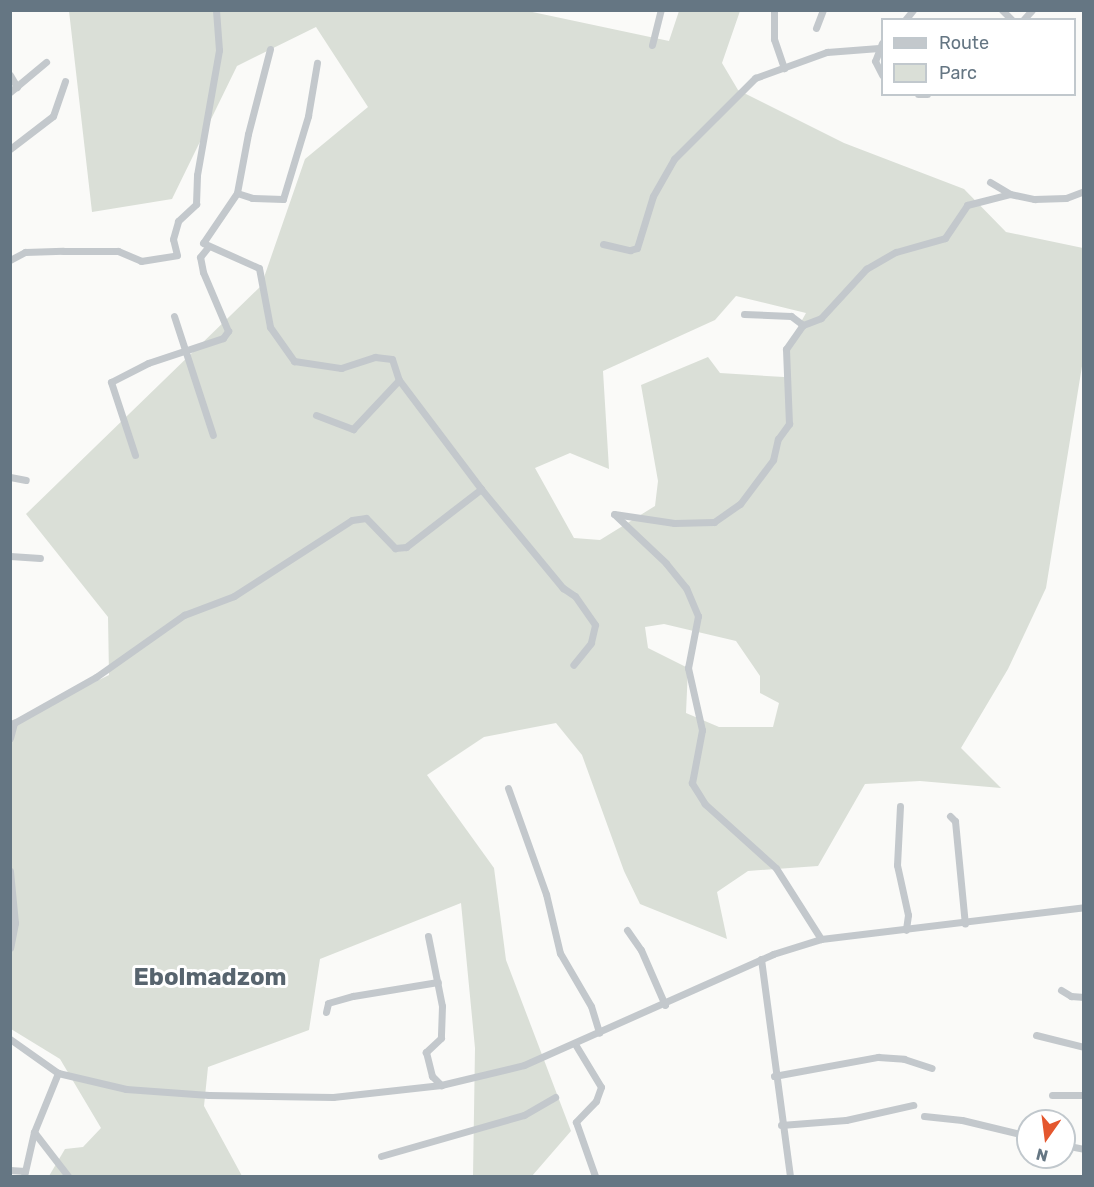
<!DOCTYPE html>
<html>
<head>
<meta charset="utf-8">
<style>
  body { margin:0 }
  #map { position:relative; width:1094px; height:1187px; overflow:hidden; background:#fafaf8; font-family:Rubik,sans-serif }
  div>[style] { position:absolute }
  [style*='--x'] { left:calc(var(--x)*1px); top:calc(var(--y)*1px); width:calc(var(--w)*1px); rotate:calc(var(--a)*1deg) }
  .green>* { inset:0; background:#dadfd7 }
  .minor>* { height:7px; margin:-3.5px; padding:0 3.5px; transform-origin:3.5px; border-radius:3.5px; background:#c3c8cc }
  span { translate:-50% -50%; white-space:nowrap; text-align:center; line-height:1.15; -webkit-text-stroke:6px #fff; paint-order:stroke }
  .quarter-label { font-size:24px; color:#57646e; font-weight:700 }
  .frame { position:absolute; inset:0; border:12px solid #657683; pointer-events:none }
  .legend { position:absolute; left:881px; top:18px; width:195px; height:78px; box-sizing:border-box; background:#fff; border:2px solid #c1c8cd; margin:0; padding:8px 10px; list-style:none; font-size:18px; color:#657683 }
  .legend li { display:flex; align-items:center; gap:12px; height:30px }
  .legend b { width:30px; border:2px solid #c1c8cd }
  .north { position:absolute; left:1016px; top:1109px; width:60px; height:60px; box-sizing:border-box; background:#fff; border:2px solid #c1c8cd; border-radius:50%; rotate:194deg; font-size:16px; font-weight:700; line-height:24px; text-align:center; color:#657683 }
  .north::after { content:''; display:block; margin:auto; width:21px; height:27px; background:#e4572e; clip-path:polygon(50% 0,100% 100%,50% 72%,0 100%) }
</style>
</head>
<body>
<div id="map">
  <div class="green">
    <i style="clip-path:polygon(evenodd,523px 10px,669px 41px,679px 11px,740px 11px,722px 63px,738px 90px,844px 143px,964px 189px,1006px 232px,1083px 248px,1083px 360px,1046px 588px,1008px 669px,961px 748px,1001px 788px,920px 781px,865px 784px,818px 866px,748px 871px,717px 892px,727px 939px,640px 904px,624px 871px,582px 755px,556px 723px,484px 737px,427px 775px,494px 868px,506px 960px,571px 1131px,532px 1176px,473px 1176px,475px 1048px,461px 903px,320px 959px,309px 1030px,208px 1067px,204px 1106px,242px 1176px,49px 1176px,65px 1149px,83px 1147px,101px 1128px,60px 1059px,11px 1029px,11px 723px,109px 675px,108px 617px,26px 514px,261px 286px,305px 159px,368px 107px,316px 27px,237px 66px,172px 199px,92px 212px,69px 11px,523px 10px,736px 296px,806px 313px,786px 349px,784px 377px,720px 373px,708px 357px,641px 385px,658px 481px,655px 506px,600px 540px,574px 538px,535px 468px,570px 453px,609px 469px,603px 371px,715px 320px,736px 296px,523px 10px,664px 624px,736px 641px,760px 676px,760px 693px,779px 703px,773px 727px,719px 727px,686px 713px,688px 668px,648px 648px,645px 627px,664px 624px)"></i>
  </div>
  <div class="minor">
    <i style="--x:774;--y:10;--w:29;--a:90"></i>
    <i style="--x:774;--y:39;--w:31;--a:71"></i>
    <i style="--x:1002;--y:10;--w:14;--a:45"></i>
    <i style="--x:905;--y:20;--w:13;--a:-51"></i>
    <i style="--x:1023;--y:20;--w:13;--a:-48"></i>
    <i style="--x:816;--y:28;--w:19;--a:-69"></i>
    <i style="--x:882;--y:43;--w:19;--a:111"></i>
    <i style="--x:875;--y:61;--w:16;--a:63"></i>
    <i style="--x:652;--y:45;--w:36;--a:-76"></i>
    <i style="--x:270;--y:49;--w:88;--a:104.5"></i>
    <i style="--x:248;--y:134;--w:60;--a:100.6"></i>
    <i style="--x:237;--y:193;--w:60;--a:124.2"></i>
    <i style="--x:203;--y:243;--w:61;--a:24.1"></i>
    <i style="--x:259;--y:268;--w:60;--a:79.4"></i>
    <i style="--x:270;--y:327;--w:42;--a:54.8"></i>
    <i style="--x:294;--y:361;--w:48;--a:8.5"></i>
    <i style="--x:341;--y:368;--w:36;--a:-18"></i>
    <i style="--x:375;--y:357;--w:17;--a:7"></i>
    <i style="--x:392;--y:359;--w:22;--a:72"></i>
    <i style="--x:399;--y:380;--w:136;--a:53"></i>
    <i style="--x:481;--y:489;--w:129;--a:50.4"></i>
    <i style="--x:563;--y:588;--w:14;--a:34"></i>
    <i style="--x:575;--y:596;--w:35;--a:55"></i>
    <i style="--x:595;--y:625;--w:18;--a:103"></i>
    <i style="--x:591;--y:643;--w:28;--a:129"></i>
    <i style="--x:10;--y:75;--w:14;--a:60"></i>
    <i style="--x:10;--y:92;--w:47;--a:-39.8"></i>
    <i style="--x:918;--y:94;--w:9;--a:0"></i>
    <i style="--x:10;--y:149;--w:54;--a:-37.5"></i>
    <i style="--x:53;--y:116;--w:37;--a:-71"></i>
    <i style="--x:990;--y:182;--w:23;--a:31"></i>
    <i style="--x:1010;--y:194;--w:25;--a:12"></i>
    <i style="--x:1034;--y:199;--w:32;--a:-2"></i>
    <i style="--x:1066;--y:198;--w:19;--a:-21"></i>
    <i style="--x:237;--y:193;--w:16;--a:18"></i>
    <i style="--x:252;--y:198;--w:31;--a:2"></i>
    <i style="--x:283;--y:199;--w:87;--a:-73.2"></i>
    <i style="--x:308;--y:116;--w:54;--a:-80.4"></i>
    <i style="--x:603;--y:244;--w:28;--a:13"></i>
    <i style="--x:630;--y:250;--w:7;--a:-16"></i>
    <i style="--x:637;--y:248;--w:54;--a:-72.9"></i>
    <i style="--x:653;--y:196;--w:43;--a:-60.4"></i>
    <i style="--x:674;--y:159;--w:115;--a:-45"></i>
    <i style="--x:755;--y:78;--w:77;--a:-19.9"></i>
    <i style="--x:827;--y:52;--w:52;--a:-4.4"></i>
    <i style="--x:10;--y:260;--w:17;--a:-28"></i>
    <i style="--x:25;--y:252;--w:38;--a:-2"></i>
    <i style="--x:63;--y:251;--w:55;--a:0"></i>
    <i style="--x:118;--y:251;--w:25;--a:23"></i>
    <i style="--x:141;--y:261;--w:36;--a:-9"></i>
    <i style="--x:177;--y:255;--w:16;--a:-104"></i>
    <i style="--x:173;--y:239;--w:19;--a:-74"></i>
    <i style="--x:178;--y:221;--w:25;--a:-43"></i>
    <i style="--x:196;--y:204;--w:29;--a:-88"></i>
    <i style="--x:197;--y:175;--w:127;--a:-80"></i>
    <i style="--x:219;--y:50;--w:40;--a:-94.3"></i>
    <i style="--x:744;--y:314;--w:47;--a:2.4"></i>
    <i style="--x:791;--y:316;--w:15;--a:37"></i>
    <i style="--x:174;--y:316;--w:125;--a:71.9"></i>
    <i style="--x:316;--y:415;--w:40;--a:21"></i>
    <i style="--x:353;--y:429;--w:67;--a:-46.8"></i>
    <i style="--x:135;--y:455;--w:77;--a:-108.2"></i>
    <i style="--x:111;--y:382;--w:42;--a:-27.2"></i>
    <i style="--x:148;--y:363;--w:79;--a:-18.4"></i>
    <i style="--x:223;--y:338;--w:9;--a:-54"></i>
    <i style="--x:228;--y:331;--w:64;--a:-113"></i>
    <i style="--x:203;--y:272;--w:15;--a:-101"></i>
    <i style="--x:200;--y:257;--w:13;--a:-51"></i>
    <i style="--x:10;--y:477;--w:16;--a:11"></i>
    <i style="--x:10;--y:556;--w:30;--a:4"></i>
    <i style="--x:10;--y:738;--w:16;--a:-75"></i>
    <i style="--x:14;--y:723;--w:94;--a:-29.3"></i>
    <i style="--x:96;--y:677;--w:108;--a:-35.2"></i>
    <i style="--x:184;--y:615;--w:53;--a:-20.8"></i>
    <i style="--x:234;--y:596;--w:140;--a:-32.8"></i>
    <i style="--x:352;--y:520;--w:14;--a:-8"></i>
    <i style="--x:366;--y:518;--w:42;--a:46"></i>
    <i style="--x:395;--y:548;--w:11;--a:-5"></i>
    <i style="--x:406;--y:547;--w:95;--a:-37.7"></i>
    <i style="--x:508;--y:788;--w:113;--a:70.3"></i>
    <i style="--x:546;--y:894;--w:61;--a:76.7"></i>
    <i style="--x:560;--y:953;--w:61;--a:59.7"></i>
    <i style="--x:591;--y:1006;--w:28;--a:73"></i>
    <i style="--x:900;--y:806;--w:59;--a:92.9"></i>
    <i style="--x:897;--y:865;--w:51;--a:77.6"></i>
    <i style="--x:908;--y:915;--w:15;--a:98"></i>
    <i style="--x:950;--y:816;--w:7;--a:45"></i>
    <i style="--x:955;--y:821;--w:103;--a:84.5"></i>
    <i style="--x:10;--y:871;--w:52;--a:84.5"></i>
    <i style="--x:15;--y:923;--w:25;--a:101"></i>
    <i style="--x:627;--y:930;--w:24;--a:55"></i>
    <i style="--x:641;--y:950;--w:60;--a:66.4"></i>
    <i style="--x:428;--y:936;--w:71;--a:78.7"></i>
    <i style="--x:442;--y:1006;--w:32;--a:92"></i>
    <i style="--x:441;--y:1038;--w:21;--a:137"></i>
    <i style="--x:426;--y:1052;--w:25;--a:76"></i>
    <i style="--x:432;--y:1076;--w:13;--a:45"></i>
    <i style="--x:821;--y:939;--w:84;--a:-122.4"></i>
    <i style="--x:776;--y:868;--w:96;--a:-138"></i>
    <i style="--x:705;--y:804;--w:25;--a:-122"></i>
    <i style="--x:692;--y:783;--w:54;--a:-79.3"></i>
    <i style="--x:702;--y:730;--w:64;--a:-102.7"></i>
    <i style="--x:688;--y:668;--w:53;--a:-79.1"></i>
    <i style="--x:698;--y:616;--w:30;--a:-113"></i>
    <i style="--x:686;--y:588;--w:32;--a:-129"></i>
    <i style="--x:666;--y:563;--w:71;--a:-136.7"></i>
    <i style="--x:614;--y:514;--w:61;--a:8.5"></i>
    <i style="--x:674;--y:523;--w:40;--a:-1.4"></i>
    <i style="--x:714;--y:522;--w:32;--a:-35"></i>
    <i style="--x:740;--y:504;--w:55;--a:-53.1"></i>
    <i style="--x:773;--y:460;--w:22;--a:-77"></i>
    <i style="--x:778;--y:439;--w:19;--a:-54"></i>
    <i style="--x:789;--y:424;--w:75;--a:-92.3"></i>
    <i style="--x:786;--y:349;--w:29;--a:-55"></i>
    <i style="--x:803;--y:325;--w:19;--a:-21"></i>
    <i style="--x:821;--y:318;--w:67;--a:-47.4"></i>
    <i style="--x:866;--y:269;--w:34;--a:-30"></i>
    <i style="--x:896;--y:252;--w:51;--a:-15.9"></i>
    <i style="--x:945;--y:238;--w:40;--a:-56"></i>
    <i style="--x:967;--y:205;--w:44;--a:-14.3"></i>
    <i style="--x:761;--y:959;--w:219;--a:82.4"></i>
    <i style="--x:1061;--y:990;--w:12;--a:31"></i>
    <i style="--x:1071;--y:996;--w:13;--a:4"></i>
    <i style="--x:326;--y:1012;--w:9;--a:-77"></i>
    <i style="--x:328;--y:1003;--w:26;--a:-16"></i>
    <i style="--x:353;--y:996;--w:86;--a:-9.4"></i>
    <i style="--x:1036;--y:1035;--w:49;--a:14"></i>
    <i style="--x:10;--y:1039;--w:59;--a:35.3"></i>
    <i style="--x:575;--y:1044;--w:50;--a:58.8"></i>
    <i style="--x:601;--y:1087;--w:15;--a:110"></i>
    <i style="--x:596;--y:1101;--w:29;--a:134"></i>
    <i style="--x:576;--y:1122;--w:57;--a:70.6"></i>
    <i style="--x:774;--y:1076;--w:106;--a:-10.4"></i>
    <i style="--x:878;--y:1057;--w:26;--a:4"></i>
    <i style="--x:904;--y:1059;--w:29;--a:18"></i>
    <i style="--x:1052;--y:1095;--w:32;--a:0"></i>
    <i style="--x:924;--y:1116;--w:38;--a:6"></i>
    <i style="--x:962;--y:1120;--w:68;--a:13.6"></i>
    <i style="--x:781;--y:1125;--w:65;--a:-4.4"></i>
    <i style="--x:846;--y:1120;--w:69;--a:-12.6"></i>
    <i style="--x:34;--y:1132;--w:56;--a:52.3"></i>
    <i style="--x:1064;--y:1145;--w:20;--a:11"></i>
    <i style="--x:381;--y:1156;--w:149;--a:-16"></i>
    <i style="--x:524;--y:1115;--w:36;--a:-30"></i>
    <i style="--x:10;--y:1170;--w:15;--a:4"></i>
    <i style="--x:24;--y:1176;--w:45;--a:-77.2"></i>
    <i style="--x:34;--y:1132;--w:64;--a:-67.9"></i>
    <i style="--x:58;--y:1073;--w:70;--a:13.2"></i>
    <i style="--x:126;--y:1089;--w:83;--a:4.1"></i>
    <i style="--x:209;--y:1095;--w:124;--a:0.9"></i>
    <i style="--x:333;--y:1097;--w:109;--a:-6.3"></i>
    <i style="--x:441;--y:1085;--w:85;--a:-13.5"></i>
    <i style="--x:524;--y:1065;--w:273;--a:-24"></i>
    <i style="--x:773;--y:954;--w:50;--a:-17.4"></i>
    <i style="--x:821;--y:939;--w:265;--a:-6.9"></i>
  </div>
  <div class="quarter-label">
    <span style="left:210px;top:978px">Ebolmadzom</span>
  </div>
  <div class="frame"></div>
  <ul class="legend">
  <li><b style="height:8px;background:#c3c8cc"></b>Route</li>
  <li><b style="height:16px;background:#dadfd7"></b>Parc</li>
  </ul>
  <div class="north">N</div>
</div>
</body>
</html>
